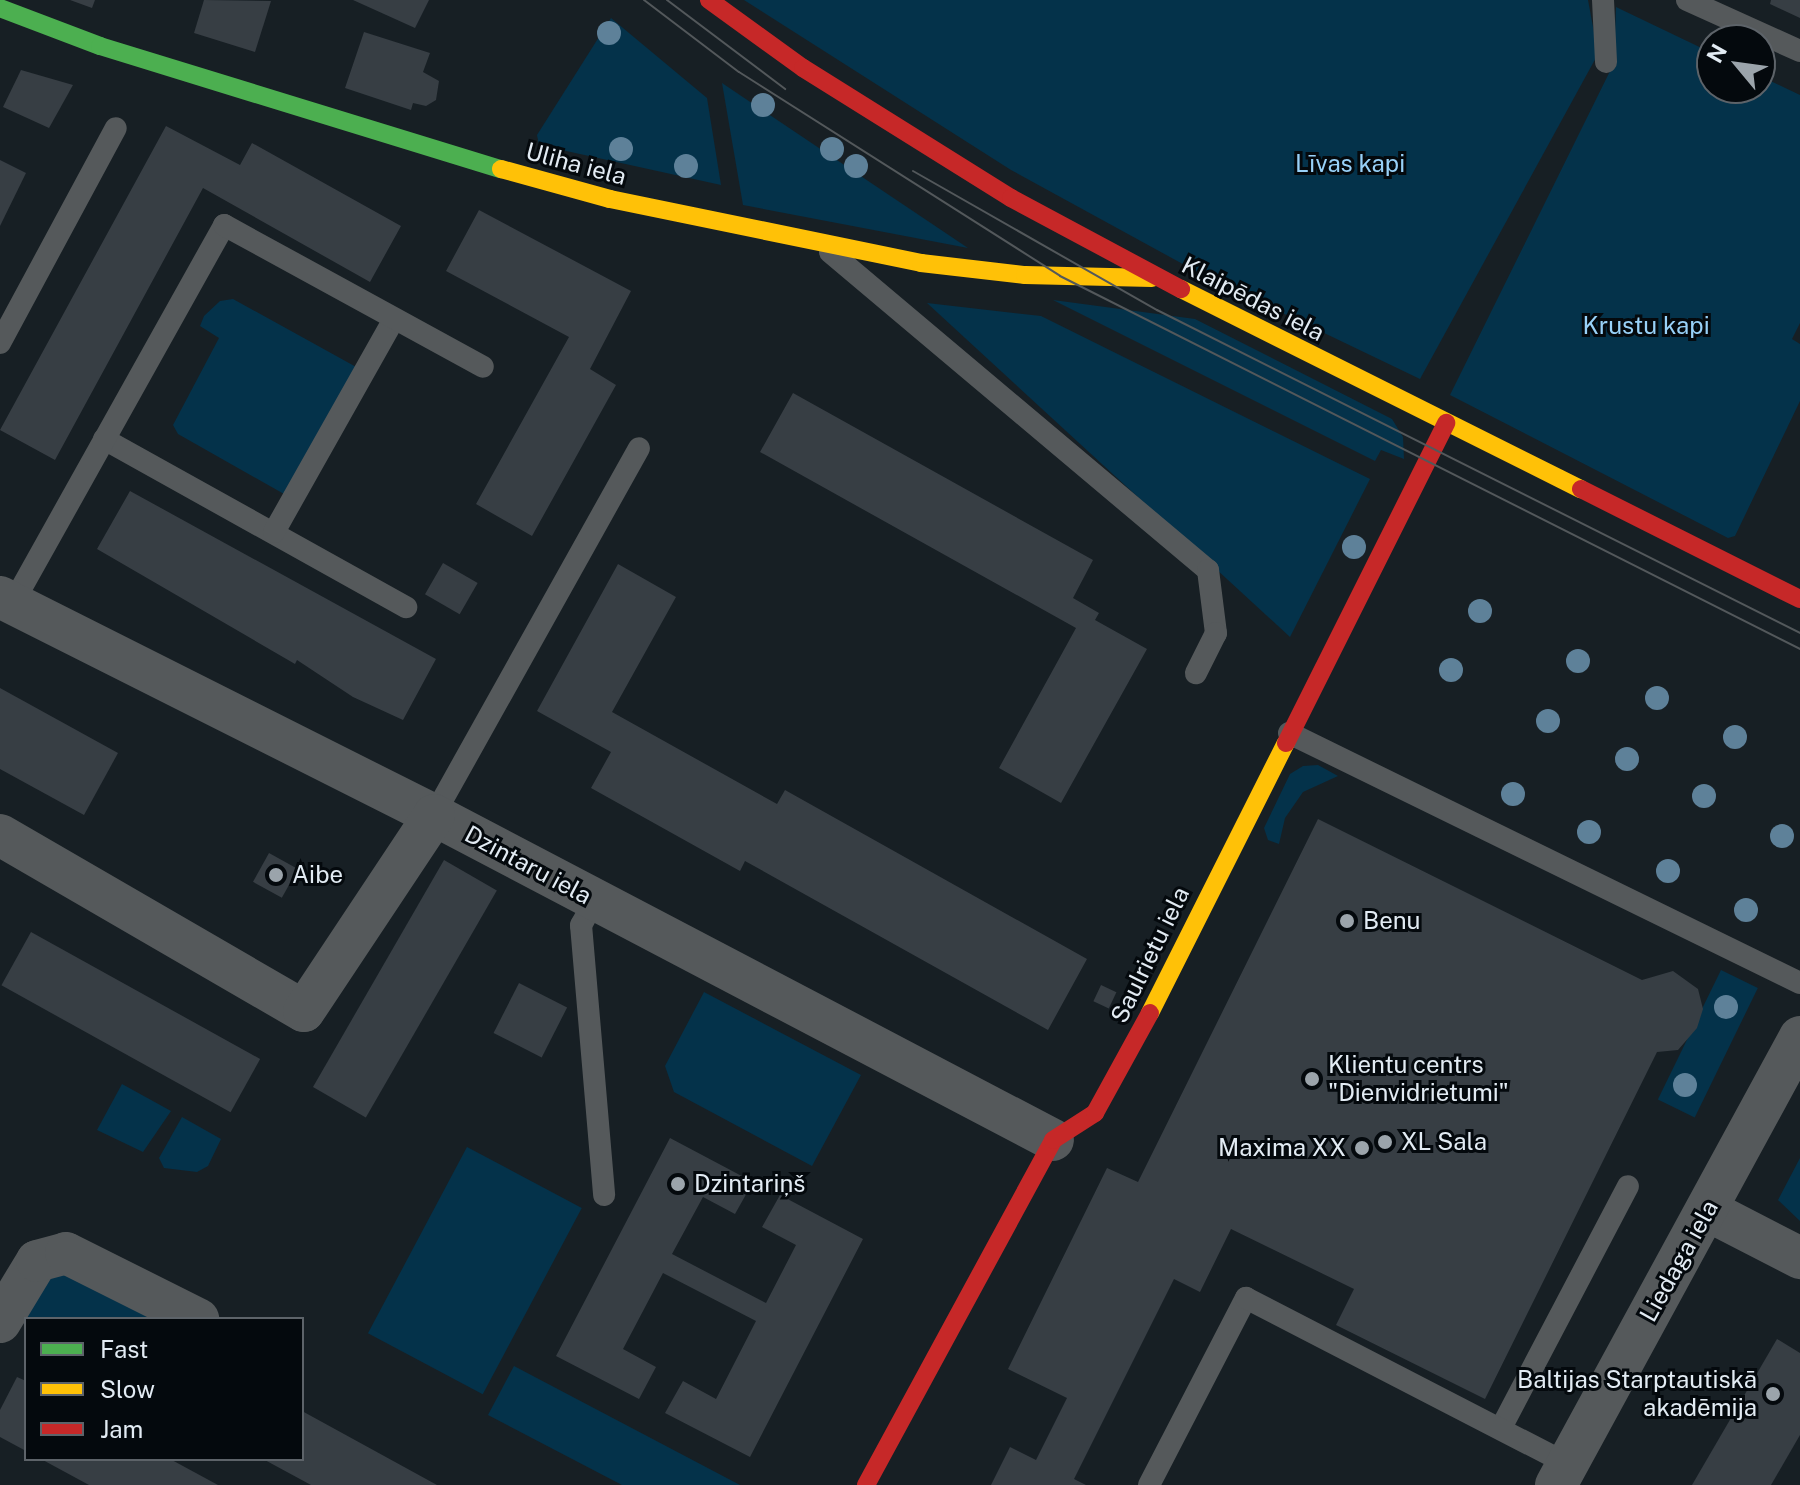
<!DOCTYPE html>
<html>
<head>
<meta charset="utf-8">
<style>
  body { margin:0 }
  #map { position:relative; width:1800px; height:1485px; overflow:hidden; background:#171f24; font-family:"Public Sans",sans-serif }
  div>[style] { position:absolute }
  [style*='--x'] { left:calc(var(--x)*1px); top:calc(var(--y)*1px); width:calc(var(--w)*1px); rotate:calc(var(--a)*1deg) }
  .green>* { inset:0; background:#04324a; transform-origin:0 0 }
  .building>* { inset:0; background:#373e44; transform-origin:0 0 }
  .lane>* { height:22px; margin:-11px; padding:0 11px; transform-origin:11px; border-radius:11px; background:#55595b }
  .street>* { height:42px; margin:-21px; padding:0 21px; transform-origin:21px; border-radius:21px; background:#55595b }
  .fast>* { height:18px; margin:-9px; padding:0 9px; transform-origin:9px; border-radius:9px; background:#4caf50 }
  .slow>* { height:18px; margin:-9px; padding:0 9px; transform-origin:9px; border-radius:9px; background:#ffc107 }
  .jam>* { height:18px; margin:-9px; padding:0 9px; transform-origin:9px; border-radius:9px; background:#c62828 }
  .tram>* { height:2px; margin:-1px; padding:0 1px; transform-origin:1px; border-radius:1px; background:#53585b }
  .trees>* { width:24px; height:24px; margin:-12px; border-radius:50%; background:#5e8199 }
  .dots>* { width:22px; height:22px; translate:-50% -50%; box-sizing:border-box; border:4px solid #04090d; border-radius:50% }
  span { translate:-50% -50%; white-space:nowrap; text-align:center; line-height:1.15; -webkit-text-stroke:6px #04090d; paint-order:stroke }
  .street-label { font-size:24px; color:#e2ebf3 }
  .park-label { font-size:24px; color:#98d1f8 }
  .poi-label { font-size:24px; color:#e2ebf3 }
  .left { translate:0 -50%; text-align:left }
  .right { translate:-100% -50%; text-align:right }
  .legend { position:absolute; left:24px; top:1317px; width:280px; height:144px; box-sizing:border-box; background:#04090d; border:2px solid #5d6369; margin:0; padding:10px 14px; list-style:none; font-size:24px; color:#e2ebf3 }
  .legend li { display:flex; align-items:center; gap:16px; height:40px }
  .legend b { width:40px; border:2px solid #5d6369 }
  .north { position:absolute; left:1696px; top:24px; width:80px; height:80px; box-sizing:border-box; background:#04090d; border:2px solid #5d6369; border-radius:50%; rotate:299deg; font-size:22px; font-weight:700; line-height:32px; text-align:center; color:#e2ebf3 }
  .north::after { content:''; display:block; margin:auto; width:28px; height:36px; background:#9ba4ab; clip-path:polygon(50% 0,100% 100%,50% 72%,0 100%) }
</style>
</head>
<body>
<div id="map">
  <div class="green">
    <i style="clip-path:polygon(744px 0,1588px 0,1598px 54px,1420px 379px,1201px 274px,1011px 170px)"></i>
    <i style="clip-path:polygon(1616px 7px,1712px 53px,1712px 88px,1760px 88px,1760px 76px,1800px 95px,1800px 323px,1792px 339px,1800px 344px,1800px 401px,1735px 536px,1728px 538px,1450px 395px,1614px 63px)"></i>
    <i style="clip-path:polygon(611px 18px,707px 98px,721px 185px,539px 145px,537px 135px)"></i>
    <i style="clip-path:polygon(722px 83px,968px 248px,743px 205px)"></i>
    <i style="clip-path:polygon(233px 299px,358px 368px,284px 494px,178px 434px,173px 425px,219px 338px,200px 326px,204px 316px,220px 301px)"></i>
    <i style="clip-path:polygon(1053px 300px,1195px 319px,1392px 419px,1403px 437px,1404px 459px,1381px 450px,1375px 461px)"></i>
    <i style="clip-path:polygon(927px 303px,1041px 316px,1370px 479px,1290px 637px)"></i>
    <i style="clip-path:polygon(1318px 765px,1338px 776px,1303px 792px,1285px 818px,1279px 844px,1268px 840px,1264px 828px,1290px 774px,1303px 766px)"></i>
    <i style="left:1721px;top:970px;width:41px;height:144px;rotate:26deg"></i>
    <i style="clip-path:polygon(704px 992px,861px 1075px,812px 1166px,674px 1092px,665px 1066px)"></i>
    <i style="clip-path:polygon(122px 1084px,171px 1111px,143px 1152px,97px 1130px)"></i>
    <i style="clip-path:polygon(182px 1117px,221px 1139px,208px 1166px,197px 1172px,164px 1168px,159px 1158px)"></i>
    <i style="left:467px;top:1147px;width:130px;height:211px;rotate:28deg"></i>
    <i style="clip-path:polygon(1800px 1158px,1800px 1221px,1778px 1200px)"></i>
    <i style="clip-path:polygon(70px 1266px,168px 1319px,26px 1321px,15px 1315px,33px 1278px)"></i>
    <i style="clip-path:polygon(514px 1366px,740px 1485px,622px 1485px,488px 1415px)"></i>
  </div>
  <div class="building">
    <i style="clip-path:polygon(70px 0,95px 0,92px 8px)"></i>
    <i style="clip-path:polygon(204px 0,271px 1px,255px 52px,194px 33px)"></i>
    <i style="clip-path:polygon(353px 0,429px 0,415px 28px)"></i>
    <i style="clip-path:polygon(1771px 0,1800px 0,1800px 18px,1770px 4px)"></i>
    <i style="clip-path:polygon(364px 32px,430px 53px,423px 72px,439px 81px,436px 100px,426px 106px,413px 103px,411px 110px,345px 88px)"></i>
    <i style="clip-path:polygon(21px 70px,73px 85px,49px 128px,3px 107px)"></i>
    <i style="clip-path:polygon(166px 126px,240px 165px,252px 143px,401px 226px,370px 282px,203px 188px,55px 460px,0 430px)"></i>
    <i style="clip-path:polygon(0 160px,26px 173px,0 226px)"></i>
    <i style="clip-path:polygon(479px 210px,631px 291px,590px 369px,616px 385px,532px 536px,476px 504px,569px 337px,446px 271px)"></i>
    <i style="clip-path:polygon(793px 393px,1093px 560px,1073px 598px,1099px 613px,1095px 620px,1147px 649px,1061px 803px,999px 768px,1076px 628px,760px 452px)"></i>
    <i style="clip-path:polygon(130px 491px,436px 659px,403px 720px,353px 697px,297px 660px,295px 664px,97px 549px)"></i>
    <i style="left:443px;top:563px;width:40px;height:36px;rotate:30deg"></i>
    <i style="clip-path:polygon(618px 564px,676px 597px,612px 712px,777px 804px,785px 790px,1087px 959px,1048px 1030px,745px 861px,740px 871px,591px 788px,611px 752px,537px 711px)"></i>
    <i style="clip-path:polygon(0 688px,118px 753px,84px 815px,0 769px)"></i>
    <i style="clip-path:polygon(1318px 819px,1642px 980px,1673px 971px,1698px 989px,1703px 1009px,1697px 1028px,1678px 1050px,1657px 1052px,1485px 1399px,1336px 1325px,1354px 1289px,1231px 1229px,1200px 1292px,1174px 1279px,1074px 1479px,1086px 1485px,991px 1485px,1010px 1447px,1036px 1460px,1067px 1398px,1008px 1369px,1107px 1168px,1138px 1182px)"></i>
    <i style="left:269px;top:853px;width:33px;height:33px;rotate:29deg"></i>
    <i style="left:444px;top:860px;width:61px;height:262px;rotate:30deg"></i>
    <i style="left:31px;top:932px;width:262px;height:61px;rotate:29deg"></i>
    <i style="left:519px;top:983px;width:54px;height:56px;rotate:27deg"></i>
    <i style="left:1101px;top:985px;width:17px;height:18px;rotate:25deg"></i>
    <i style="clip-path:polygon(670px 1138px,753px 1182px,735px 1214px,703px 1197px,672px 1254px,766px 1303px,796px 1245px,762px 1227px,780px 1195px,863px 1239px,750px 1457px,665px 1413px,683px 1381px,716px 1399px,756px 1321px,663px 1273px,623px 1349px,656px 1367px,639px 1399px,556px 1356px)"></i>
    <i style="clip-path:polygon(1777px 1339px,1800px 1353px,1800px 1435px,1771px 1485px,1692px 1485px)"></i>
    <i style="clip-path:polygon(17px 1377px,26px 1381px,26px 1451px,0 1437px,0 1410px)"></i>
    <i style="clip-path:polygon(302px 1411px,437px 1485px,311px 1485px,263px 1459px,302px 1459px)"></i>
    <i style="clip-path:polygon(41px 1459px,170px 1459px,218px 1485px,89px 1485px)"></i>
  </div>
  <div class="lane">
    <i style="--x:1603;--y:0;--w:62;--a:87.2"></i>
    <i style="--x:1687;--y:0;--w:124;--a:24.3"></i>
    <i style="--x:830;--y:252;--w:494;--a:40.1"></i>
    <i style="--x:1208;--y:570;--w:64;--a:82.8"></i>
    <i style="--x:1216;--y:633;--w:45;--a:116.6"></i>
    <i style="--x:0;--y:343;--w:244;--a:-61.7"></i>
    <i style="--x:104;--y:439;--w:346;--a:29.1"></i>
    <i style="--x:274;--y:532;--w:244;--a:-60.6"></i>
    <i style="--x:13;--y:603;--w:433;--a:-60.8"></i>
    <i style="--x:224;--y:225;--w:295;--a:28.7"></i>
    <i style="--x:1289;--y:733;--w:569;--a:26.07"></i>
    <i style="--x:434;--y:815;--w:420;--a:-60.8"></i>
    <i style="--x:595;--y:900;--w:29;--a:119"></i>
    <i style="--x:581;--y:925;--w:271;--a:85.1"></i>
    <i style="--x:1501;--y:1428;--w:273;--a:-62.3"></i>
    <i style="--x:1149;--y:1485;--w:211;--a:-62.6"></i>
    <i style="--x:1246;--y:1298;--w:361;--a:27.3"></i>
  </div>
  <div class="street">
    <i style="--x:0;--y:597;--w:486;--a:26.7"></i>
    <i style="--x:434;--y:815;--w:699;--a:27.7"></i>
    <i style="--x:0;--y:835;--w:351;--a:30.1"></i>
    <i style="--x:304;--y:1011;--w:235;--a:-56.4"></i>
    <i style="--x:1707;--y:1210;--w:105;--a:27.3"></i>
    <i style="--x:0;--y:1322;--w:71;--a:-58.8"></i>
    <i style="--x:37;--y:1261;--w:30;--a:-15"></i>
    <i style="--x:66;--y:1253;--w:148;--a:26.6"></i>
    <i style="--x:1556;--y:1485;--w:510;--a:-61.43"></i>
  </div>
  <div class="fast">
    <i style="--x:0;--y:8;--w:107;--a:20.8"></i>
    <i style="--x:100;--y:46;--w:419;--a:17.1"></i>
  </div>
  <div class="slow">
    <i style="--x:501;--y:169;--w:113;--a:15.4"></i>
    <i style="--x:610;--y:199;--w:318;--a:11.6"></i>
    <i style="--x:921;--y:263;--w:105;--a:6.6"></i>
    <i style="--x:1025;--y:275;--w:127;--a:1.4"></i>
    <i style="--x:1181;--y:289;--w:447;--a:26.6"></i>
    <i style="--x:1150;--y:1013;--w:302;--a:-63.3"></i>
  </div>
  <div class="jam">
    <i style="--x:709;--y:0;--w:116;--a:35.9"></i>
    <i style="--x:803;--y:68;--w:245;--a:32"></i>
    <i style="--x:1011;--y:198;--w:193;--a:28.2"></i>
    <i style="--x:1581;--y:489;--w:245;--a:26.7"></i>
    <i style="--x:1286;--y:743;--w:358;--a:-63.4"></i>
    <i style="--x:866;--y:1485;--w:392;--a:-61.5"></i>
    <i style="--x:1053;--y:1140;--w:50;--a:-32.7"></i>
    <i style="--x:1095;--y:1113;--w:114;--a:-61.2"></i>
  </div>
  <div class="tram">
    <i style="--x:644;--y:0;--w:119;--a:37.2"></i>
    <i style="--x:739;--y:72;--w:380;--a:32.4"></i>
    <i style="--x:1060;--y:276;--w:829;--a:26.75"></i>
    <i style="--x:667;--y:0;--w:148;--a:37"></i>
    <i style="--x:913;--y:171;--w:281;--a:29.7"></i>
    <i style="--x:1157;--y:310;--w:720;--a:26.67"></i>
  </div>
  <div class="trees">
    <i style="left:609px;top:33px"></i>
    <i style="left:763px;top:105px"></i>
    <i style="left:621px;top:149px"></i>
    <i style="left:832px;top:149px"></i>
    <i style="left:686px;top:166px"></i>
    <i style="left:856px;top:166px"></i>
    <i style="left:1354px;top:547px"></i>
    <i style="left:1480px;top:611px"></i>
    <i style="left:1578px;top:661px"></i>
    <i style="left:1451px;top:670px"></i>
    <i style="left:1657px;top:698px"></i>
    <i style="left:1548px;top:721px"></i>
    <i style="left:1735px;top:737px"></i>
    <i style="left:1627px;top:759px"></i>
    <i style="left:1513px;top:794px"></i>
    <i style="left:1704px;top:796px"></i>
    <i style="left:1589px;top:832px"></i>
    <i style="left:1782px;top:836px"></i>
    <i style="left:1668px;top:871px"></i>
    <i style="left:1746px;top:910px"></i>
    <i style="left:1726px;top:1007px"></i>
    <i style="left:1685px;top:1085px"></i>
  </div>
  <div class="dots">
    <i style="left:276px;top:875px;background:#9ba4ab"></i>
    <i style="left:1347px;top:921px;background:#9ba4ab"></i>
    <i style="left:1312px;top:1079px;background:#9ba4ab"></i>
    <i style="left:1385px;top:1142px;background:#9ba4ab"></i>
    <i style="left:1362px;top:1148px;background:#9ba4ab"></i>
    <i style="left:678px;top:1184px;background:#9ba4ab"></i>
    <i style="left:1773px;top:1394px;background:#9ba4ab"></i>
  </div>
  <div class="street-label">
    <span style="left:576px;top:164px;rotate:15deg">Uliha iela</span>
    <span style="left:1253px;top:299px;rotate:27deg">Klaipēdas iela</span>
    <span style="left:528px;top:865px;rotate:28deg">Dzintaru iela</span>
    <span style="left:1150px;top:955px;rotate:-64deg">Saulrietu iela</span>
    <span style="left:1679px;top:1261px;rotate:-61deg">Liedaga iela</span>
  </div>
  <div class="park-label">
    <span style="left:1350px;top:164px">Līvas kapi</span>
    <span style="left:1646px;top:326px">Krustu kapi</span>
  </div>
  <div class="poi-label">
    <span class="left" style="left:292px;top:875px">Aibe</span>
    <span class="left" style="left:1363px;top:921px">Benu</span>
    <span class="left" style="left:1328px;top:1079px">Klientu centrs<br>"Dienvidrietumi"</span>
    <span class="left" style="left:1401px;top:1142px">XL Sala</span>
    <span class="right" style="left:1346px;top:1148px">Maxima XX</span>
    <span class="left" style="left:694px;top:1184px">Dzintariņš</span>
    <span class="right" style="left:1757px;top:1394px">Baltijas Starptautiskā<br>akadēmija</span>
  </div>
  <ul class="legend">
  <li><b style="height:10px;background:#4caf50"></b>Fast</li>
  <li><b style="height:10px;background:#ffc107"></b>Slow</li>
  <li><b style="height:10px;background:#c62828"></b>Jam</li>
  </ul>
  <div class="north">N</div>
</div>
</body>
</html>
